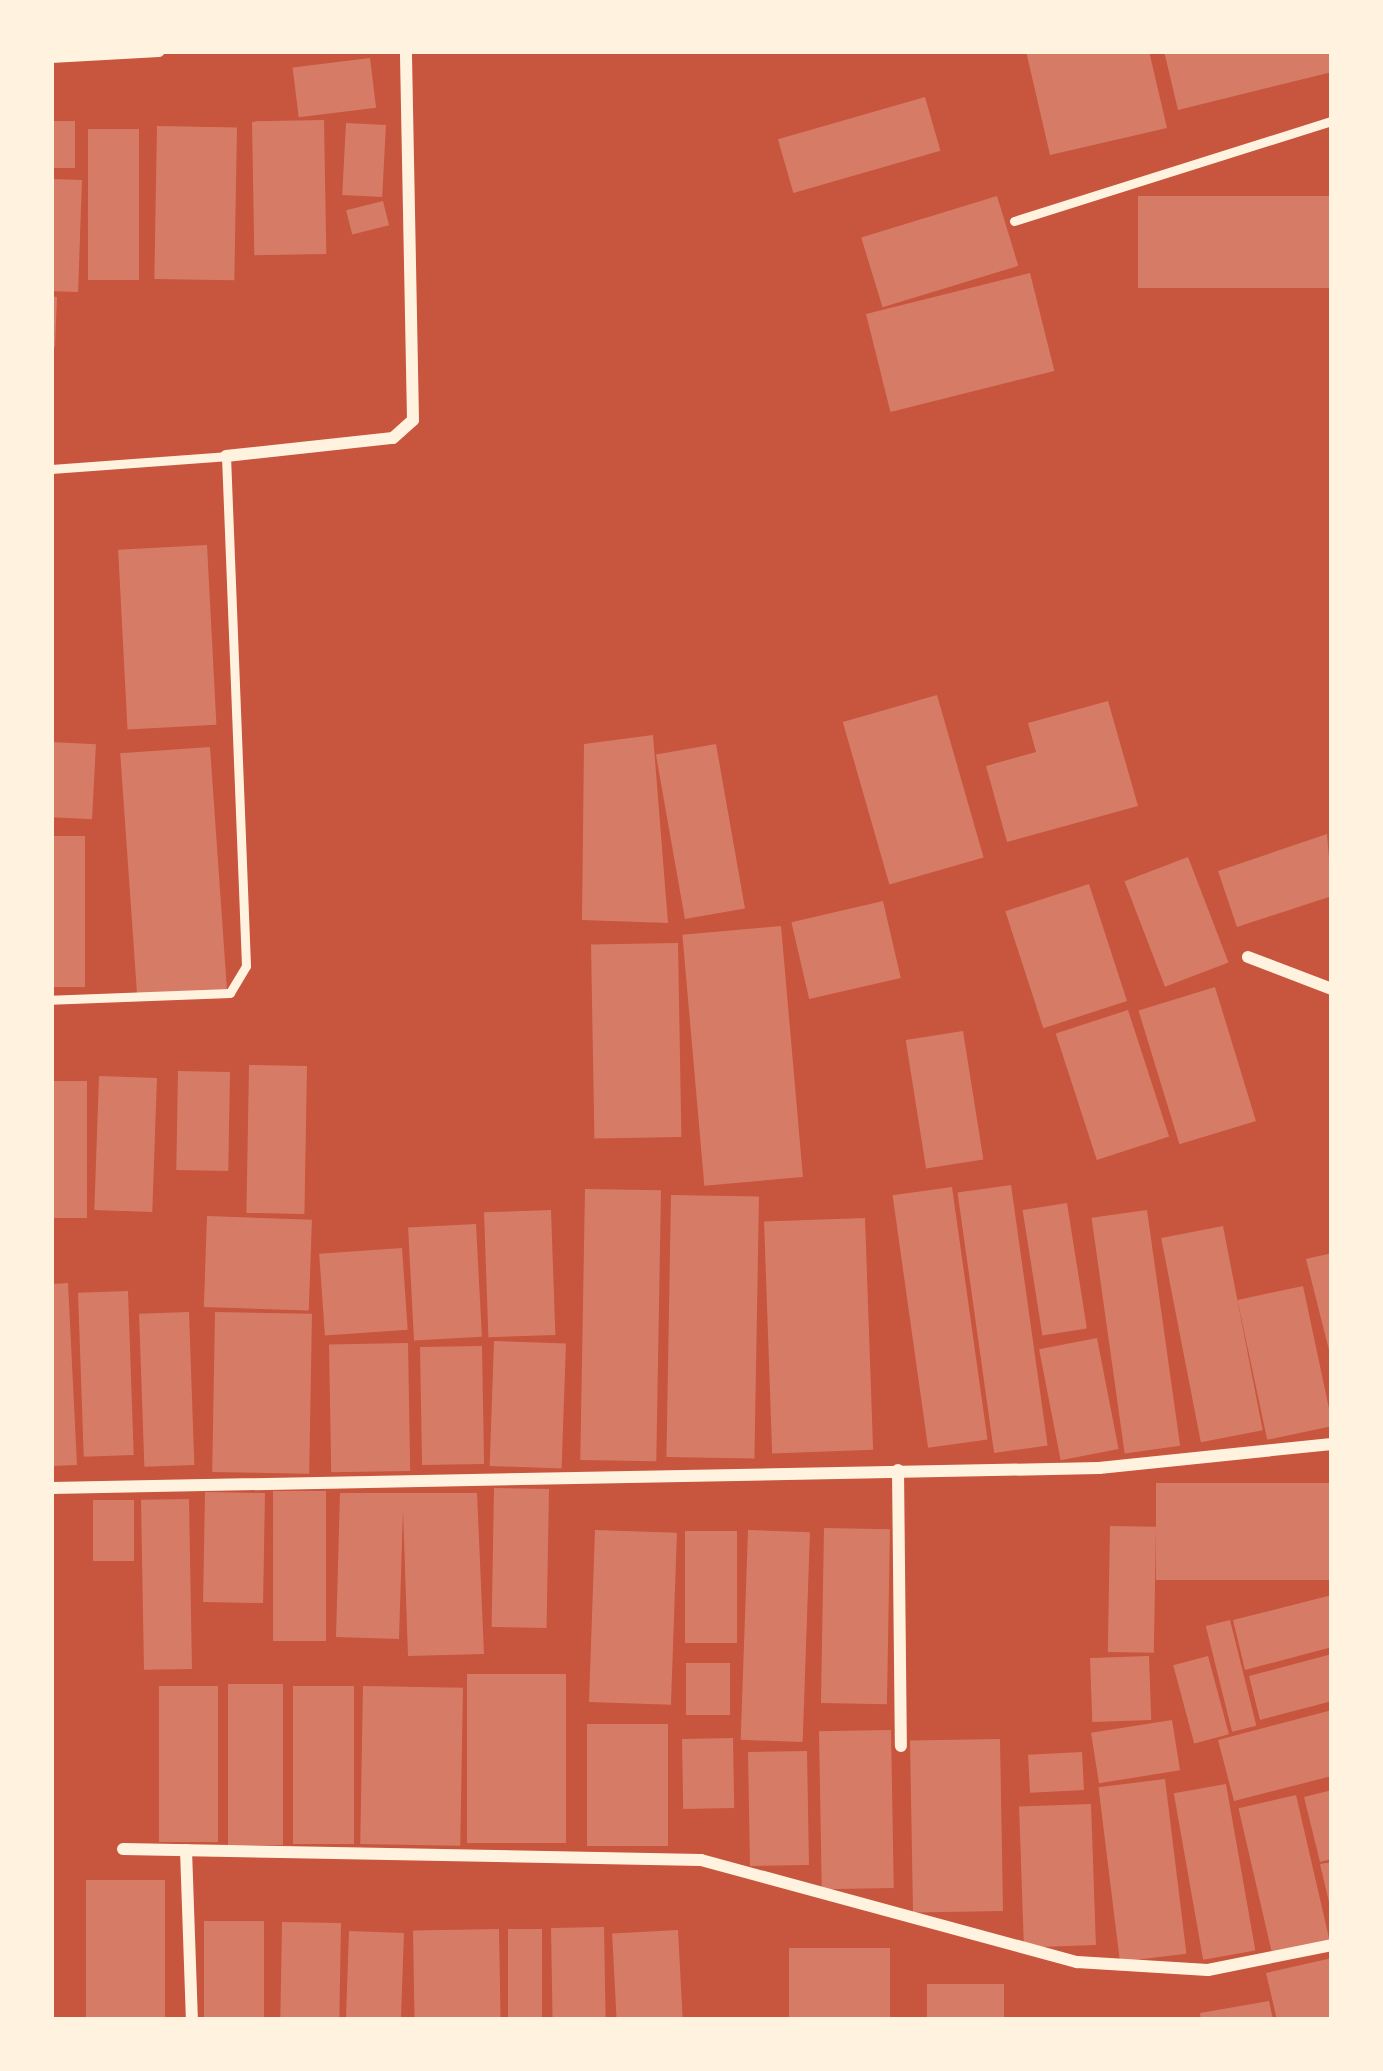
<!DOCTYPE html>
<html>
<head>
<meta charset="utf-8">
<style>
  body { margin:0 }
  #map { position:relative; width:1383px; height:2071px; overflow:hidden; background:#c8553d; font-family:"Zilla Slab",serif }
  div>[style] { position:absolute }
  [style*='--x'] { left:calc(var(--x)*1px); top:calc(var(--y)*1px); width:calc(var(--w)*1px); rotate:calc(var(--a)*1deg) }
  .building>* { inset:0; background:#d67c66; transform-origin:0 0 }
  .service>* { height:9px; margin:-4.5px; padding:0 4.5px; transform-origin:4.5px; border-radius:4.5px; background:#fff3e0 }
  .minor>* { height:12px; margin:-6px; padding:0 6px; transform-origin:6px; border-radius:6px; background:#fff3e0 }
  span { translate:-50% -50%; white-space:nowrap; text-align:center; line-height:1.15; -webkit-text-stroke:12px #fff3e0; paint-order:stroke }
  .frame { position:absolute; inset:0; border:54px solid #fff3e0; pointer-events:none }
</style>
</head>
<body>
<div id="map">
  <div class="building">
    <i style="clip-path:polygon(1026px 51px,1149px 51px,1167px 128px,1050px 155px)"></i>
    <i style="clip-path:polygon(1164px 51px,1332px 51px,1332px 72px,1178px 110px)"></i>
    <i style="left:370px;top:58px;width:50px;height:78px;rotate:83deg"></i>
    <i style="left:925px;top:97px;width:56px;height:153px;rotate:74deg"></i>
    <i style="left:324px;top:120px;width:134px;height:72px;rotate:89deg"></i>
    <i style="left:51px;top:121px;width:24px;height:47px"></i>
    <i style="left:346px;top:123px;width:40px;height:72px;rotate:3deg"></i>
    <i style="left:157px;top:126px;width:80px;height:153px;rotate:1deg"></i>
    <i style="left:88px;top:129px;width:51px;height:151px"></i>
    <i style="left:51px;top:179px;width:31px;height:112px;rotate:2deg"></i>
    <i style="left:997px;top:196px;width:73px;height:142px;rotate:73deg"></i>
    <i style="left:1332px;top:196px;width:92px;height:194px;rotate:90deg"></i>
    <i style="left:383px;top:201px;width:25px;height:38px;rotate:76deg"></i>
    <i style="left:1030px;top:273px;width:101px;height:169px;rotate:76deg"></i>
    <i style="clip-path:polygon(51px 296px,57px 297px,55px 347px,51px 347px)"></i>
    <i style="left:207px;top:545px;width:180px;height:89px;rotate:87deg"></i>
    <i style="left:937px;top:695px;width:169px;height:98px;rotate:74deg"></i>
    <i style="clip-path:polygon(1108px 701px,1138px 806px,1007px 842px,986px 766px,1036px 752px,1028px 723px)"></i>
    <i style="clip-path:polygon(653px 735px,668px 923px,582px 920px,584px 744px)"></i>
    <i style="left:51px;top:742px;width:45px;height:75px;rotate:3deg"></i>
    <i style="left:716px;top:744px;width:167px;height:61px;rotate:80deg"></i>
    <i style="left:210px;top:747px;width:244px;height:90px;rotate:86deg"></i>
    <i style="clip-path:polygon(1327px 834px,1332px 896px,1237px 927px,1218px 871px)"></i>
    <i style="left:85px;top:836px;width:151px;height:34px;rotate:90deg"></i>
    <i style="left:1188px;top:857px;width:113px;height:68px;rotate:69deg"></i>
    <i style="left:1089px;top:884px;width:123px;height:88px;rotate:72deg"></i>
    <i style="left:883px;top:901px;width:79px;height:94px;rotate:77deg"></i>
    <i style="left:781px;top:926px;width:252px;height:99px;rotate:85deg"></i>
    <i style="left:678px;top:943px;width:194px;height:87px;rotate:89deg"></i>
    <i style="left:1215px;top:987px;width:140px;height:80px;rotate:73deg"></i>
    <i style="left:1128px;top:1010px;width:133px;height:76px;rotate:72deg"></i>
    <i style="left:963px;top:1031px;width:130px;height:58px;rotate:81deg"></i>
    <i style="left:249px;top:1065px;width:58px;height:148px;rotate:1deg"></i>
    <i style="left:178px;top:1071px;width:52px;height:99px;rotate:1deg"></i>
    <i style="left:99px;top:1076px;width:58px;height:134px;rotate:2deg"></i>
    <i style="left:51px;top:1081px;width:36px;height:137px"></i>
    <i style="left:1011px;top:1185px;width:263px;height:54px;rotate:82deg"></i>
    <i style="left:952px;top:1187px;width:255px;height:60px;rotate:82deg"></i>
    <i style="left:585px;top:1189px;width:76px;height:271px;rotate:1deg"></i>
    <i style="left:671px;top:1195px;width:88px;height:262px;rotate:1deg"></i>
    <i style="left:1067px;top:1203px;width:127px;height:45px;rotate:81deg"></i>
    <i style="left:551px;top:1210px;width:125px;height:67px;rotate:88deg"></i>
    <i style="left:1147px;top:1210px;width:238px;height:56px;rotate:82deg"></i>
    <i style="left:207px;top:1216px;width:105px;height:91px;rotate:2deg"></i>
    <i style="left:865px;top:1218px;width:232px;height:101px;rotate:88deg"></i>
    <i style="left:476px;top:1224px;width:113px;height:68px;rotate:87deg"></i>
    <i style="left:1223px;top:1226px;width:208px;height:63px;rotate:79deg"></i>
    <i style="left:402px;top:1248px;width:82px;height:83px;rotate:86deg"></i>
    <i style="clip-path:polygon(1332px 1253px,1332px 1353px,1330px 1354px,1306px 1259px)"></i>
    <i style="clip-path:polygon(68px 1283px,77px 1465px,51px 1466px,51px 1284px)"></i>
    <i style="left:1303px;top:1286px;width:143px;height:67px;rotate:78deg"></i>
    <i style="left:128px;top:1291px;width:164px;height:50px;rotate:88deg"></i>
    <i style="left:189px;top:1312px;width:153px;height:50px;rotate:88deg"></i>
    <i style="left:215px;top:1312px;width:97px;height:160px;rotate:1deg"></i>
    <i style="left:1097px;top:1338px;width:113px;height:59px;rotate:79deg"></i>
    <i style="left:494px;top:1341px;width:72px;height:125px;rotate:2deg"></i>
    <i style="left:408px;top:1343px;width:128px;height:79px;rotate:89deg"></i>
    <i style="left:482px;top:1346px;width:118px;height:62px;rotate:89deg"></i>
    <i style="left:1332px;top:1483px;width:97px;height:176px;rotate:90deg"></i>
    <i style="left:494px;top:1488px;width:55px;height:139px;rotate:1deg"></i>
    <i style="left:273px;top:1491px;width:53px;height:150px"></i>
    <i style="left:205px;top:1492px;width:60px;height:110px;rotate:1deg"></i>
    <i style="clip-path:polygon(340px 1493px,477px 1493px,484px 1654px,408px 1656px,403px 1510px,399px 1639px,336px 1637px)"></i>
    <i style="left:189px;top:1499px;width:170px;height:48px;rotate:89deg"></i>
    <i style="left:93px;top:1500px;width:41px;height:61px"></i>
    <i style="left:1110px;top:1526px;width:46px;height:126px;rotate:1deg"></i>
    <i style="left:824px;top:1528px;width:66px;height:175px;rotate:1deg"></i>
    <i style="left:595px;top:1530px;width:82px;height:172px;rotate:2deg"></i>
    <i style="left:748px;top:1530px;width:62px;height:210px;rotate:2deg"></i>
    <i style="left:685px;top:1531px;width:52px;height:112px"></i>
    <i style="clip-path:polygon(1332px 1595px,1332px 1647px,1245px 1670px,1233px 1620px)"></i>
    <i style="left:1230px;top:1620px;width:109px;height:25px;rotate:76deg"></i>
    <i style="clip-path:polygon(1332px 1654px,1332px 1701px,1260px 1720px,1249px 1676px)"></i>
    <i style="left:1149px;top:1656px;width:64px;height:59px;rotate:88deg"></i>
    <i style="left:1208px;top:1656px;width:81px;height:36px;rotate:75deg"></i>
    <i style="left:686px;top:1663px;width:44px;height:52px"></i>
    <i style="left:467px;top:1674px;width:99px;height:169px"></i>
    <i style="left:228px;top:1684px;width:55px;height:161px"></i>
    <i style="left:159px;top:1686px;width:59px;height:156px"></i>
    <i style="left:293px;top:1686px;width:61px;height:158px"></i>
    <i style="left:363px;top:1686px;width:100px;height:158px;rotate:1deg"></i>
    <i style="clip-path:polygon(1332px 1710px,1332px 1776px,1234px 1801px,1218px 1740px)"></i>
    <i style="left:1172px;top:1720px;width:51px;height:82px;rotate:81deg"></i>
    <i style="left:587px;top:1724px;width:81px;height:122px"></i>
    <i style="left:891px;top:1730px;width:158px;height:72px;rotate:89deg"></i>
    <i style="left:733px;top:1738px;width:70px;height:51px;rotate:89deg"></i>
    <i style="left:1000px;top:1739px;width:172px;height:90px;rotate:89deg"></i>
    <i style="left:807px;top:1751px;width:114px;height:59px;rotate:89deg"></i>
    <i style="left:1082px;top:1752px;width:38px;height:54px;rotate:87deg"></i>
    <i style="left:1165px;top:1779px;width:176px;height:67px;rotate:83deg"></i>
    <i style="left:1226px;top:1784px;width:169px;height:53px;rotate:80deg"></i>
    <i style="clip-path:polygon(1332px 1790px,1332px 1859px,1320px 1862px,1304px 1797px)"></i>
    <i style="left:1296px;top:1795px;width:150px;height:59px;rotate:77deg"></i>
    <i style="left:1091px;top:1804px;width:141px;height:72px;rotate:88deg"></i>
    <i style="clip-path:polygon(1332px 1862px,1332px 1906px,1330px 1906px,1320px 1864px)"></i>
    <i style="left:165px;top:1880px;width:140px;height:79px;rotate:90deg"></i>
    <i style="left:204px;top:1921px;width:60px;height:99px"></i>
    <i style="left:282px;top:1922px;width:59px;height:98px;rotate:1deg"></i>
    <i style="left:604px;top:1927px;width:93px;height:53px;rotate:89deg"></i>
    <i style="left:499px;top:1929px;width:91px;height:86px;rotate:89deg"></i>
    <i style="left:508px;top:1929px;width:34px;height:91px"></i>
    <i style="left:678px;top:1930px;width:90px;height:66px;rotate:87deg"></i>
    <i style="left:349px;top:1931px;width:55px;height:89px;rotate:2deg"></i>
    <i style="left:789px;top:1948px;width:101px;height:72px"></i>
    <i style="clip-path:polygon(1332px 1958px,1332px 2020px,1277px 2020px,1266px 1973px)"></i>
    <i style="left:1004px;top:1984px;width:36px;height:77px;rotate:90deg"></i>
    <i style="clip-path:polygon(1269px 2001px,1273px 2020px,1201px 2020px,1200px 2013px)"></i>
  </div>
  <div class="service">
    <i style="--x:1014;--y:221;--w:333;--a:-17.5"></i>
    <i style="--x:51;--y:469;--w:175;--a:-4.2"></i>
    <i style="--x:226;--y:456;--w:510;--a:87.75"></i>
    <i style="--x:246;--y:966;--w:31;--a:121"></i>
    <i style="--x:230;--y:993;--w:179;--a:177.8"></i>
  </div>
  <div class="minor">
    <i style="--x:51;--y:57;--w:108;--a:-3.2"></i>
    <i style="--x:226;--y:456;--w:168;--a:-6.2"></i>
    <i style="--x:393;--y:438;--w:27;--a:-42"></i>
    <i style="--x:413;--y:420;--w:369;--a:-91.1"></i>
    <i style="--x:1248;--y:957;--w:90;--a:20.9"></i>
    <i style="--x:898;--y:1470;--w:276;--a:89.4"></i>
    <i style="--x:51;--y:1488;--w:1048;--a:-1.09"></i>
    <i style="--x:1099;--y:1468;--w:234;--a:-5.9"></i>
    <i style="--x:123;--y:1849;--w:578;--a:1.09"></i>
    <i style="--x:701;--y:1860;--w:390;--a:15.2"></i>
    <i style="--x:1077;--y:1962;--w:131;--a:3.5"></i>
    <i style="--x:1208;--y:1970;--w:126;--a:-11.4"></i>
    <i style="--x:186;--y:1850;--w:170;--a:88"></i>
  </div>
  <div class="frame"></div>
</div>
</body>
</html>
